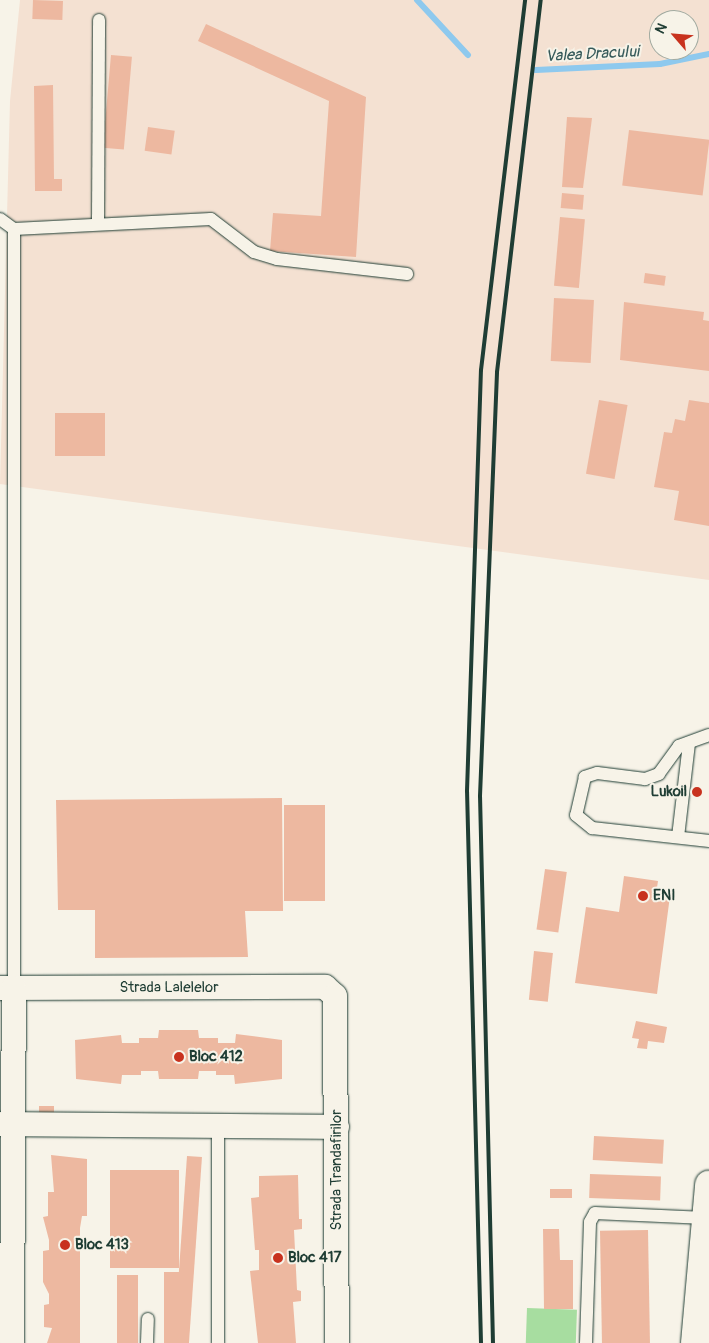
<!DOCTYPE html>
<html>
<head>
<meta charset="utf-8">
<style>
  body { margin:0 }
  #map { position:relative; width:709px; height:1343px; overflow:hidden; background:#f7f3e8; font-family:Pangolin,sans-serif }
  div>[style] { position:absolute }
  [style*='--x'] { left:calc(var(--x)*1px); top:calc(var(--y)*1px); width:calc(var(--w)*1px); rotate:calc(var(--a)*1deg) }
  .built>* { inset:0; background:#f4e1d2 }
  .green>* { inset:0; background:#a7dda0; transform-origin:0 0 }
  .stream>* { height:6px; margin:-3px; padding:0 3px; transform-origin:3px; border-radius:3px; background:#8ec9ee }
  .building>* { inset:0; background:#edb8a0; transform-origin:0 0 }
  .roads { filter:drop-shadow(0 0 1px #1f3d34) drop-shadow(0 0 1px #1f3d34) }
  .lane>* { height:12px; margin:-6px; padding:0 6px; transform-origin:6px; border-radius:6px; background:#f7f3e8 }
  .street>* { height:24px; margin:-12px; padding:0 12px; transform-origin:12px; border-radius:12px; background:#f7f3e8 }
  .highway>* { height:28px; margin:-14px; padding:0 14px; transform-origin:14px; border-radius:14px; background:#f7f3e8 }
  .rail>* { height:4px; margin:-2px; padding:0 2px; transform-origin:2px; border-radius:2px; background:#1f3d34 }
  .dots>* { width:14px; height:14px; translate:-50% -50%; box-sizing:border-box; border:2px solid #f7f3e8; border-radius:50% }
  span { translate:-50% -50%; white-space:nowrap; text-align:center; line-height:1.15; -webkit-text-stroke:4px #f7f3e8; paint-order:stroke }
  .poi-label { font-size:15px; color:#1f3d34; font-weight:700 }
  .right { translate:-100% -50%; text-align:right }
  .left { translate:0 -50%; text-align:left }
  .street-label { font-size:15px; color:#1f3d34 }
  .water-label { font-size:16px; color:#355959; font-style:italic }
  .north { position:absolute; left:649px; top:10px; width:50px; height:50px; box-sizing:border-box; background:#f7f3e8; border:1px solid #a1aaa0; border-radius:50%; rotate:297deg; font-size:14px; font-weight:700; line-height:20px; text-align:center; color:#1f3d34 }
  .north::after { content:''; display:block; margin:auto; width:18px; height:22px; background:#c8321e; clip-path:polygon(50% 0,100% 100%,50% 72%,0 100%) }
</style>
</head>
<body>
<div id="map">
  <div class="built">
    <i style="clip-path:polygon(evenodd,20px 0,709px 0,709px 580px,0 484px,10px 101px,20px 0,659px 20px,689px 20px,689px 50px,659px 50px,659px 20px)"></i>
  </div>
  <div class="green">
    <i style="left:527px;top:1308px;width:50px;height:35px;rotate:2deg"></i>
  </div>
  <div class="stream">
    <i style="--x:417;--y:0;--w:75;--a:47.2"></i>
    <i style="--x:536;--y:70;--w:124;--a:-2.8"></i>
    <i style="--x:660;--y:64;--w:50;--a:-11.5"></i>
  </div>
  <div class="building">
    <i style="left:33px;top:0;width:30px;height:19px;rotate:2deg"></i>
    <i style="clip-path:polygon(206px 24px,366px 97px,356px 257px,270px 251px,273px 213px,321px 216px,329px 101px,198px 41px)"></i>
    <i style="left:111px;top:55px;width:21px;height:93px;rotate:5deg"></i>
    <i style="clip-path:polygon(53px 85px,54px 179px,62px 179px,62px 191px,35px 191px,34px 86px)"></i>
    <i style="clip-path:polygon(567px 117px,592px 118px,583px 188px,562px 187px)"></i>
    <i style="left:148px;top:127px;width:27px;height:24px;rotate:8deg"></i>
    <i style="left:629px;top:130px;width:81px;height:56px;rotate:7deg"></i>
    <i style="left:562px;top:193px;width:22px;height:15px;rotate:5deg"></i>
    <i style="left:560px;top:217px;width:25px;height:69px;rotate:5deg"></i>
    <i style="left:645px;top:273px;width:21px;height:10px;rotate:8deg"></i>
    <i style="left:554px;top:298px;width:40px;height:63px;rotate:3deg"></i>
    <i style="clip-path:polygon(624px 302px,704px 312px,703px 320px,709px 321px,709px 371px,620px 360px)"></i>
    <i style="left:599px;top:400px;width:29px;height:75px;rotate:10deg"></i>
    <i style="clip-path:polygon(689px 400px,709px 403px,709px 526px,674px 520px,679px 491px,654px 487px,664px 432px,672px 433px,675px 419px,685px 421px)"></i>
    <i style="left:55px;top:413px;width:50px;height:43px"></i>
    <i style="clip-path:polygon(282px 798px,283px 911px,245px 911px,248px 957px,95px 958px,95px 910px,58px 910px,56px 800px)"></i>
    <i style="left:284px;top:805px;width:41px;height:96px"></i>
    <i style="left:545px;top:869px;width:22px;height:61px;rotate:8deg"></i>
    <i style="clip-path:polygon(624px 876px,658px 881px,656px 894px,670px 896px,657px 994px,575px 983px,586px 907px,619px 912px)"></i>
    <i style="left:534px;top:951px;width:19px;height:49px;rotate:6deg"></i>
    <i style="clip-path:polygon(636px 1021px,667px 1027px,664px 1043px,648px 1041px,647px 1049px,637px 1048px,639px 1039px,632px 1038px)"></i>
    <i style="clip-path:polygon(159px 1030px,198px 1030px,199px 1038px,218px 1038px,218px 1043px,235px 1043px,236px 1034px,282px 1040px,282px 1079px,235px 1084px,234px 1075px,216px 1075px,216px 1071px,199px 1071px,198px 1079px,159px 1079px,158px 1071px,141px 1071px,141px 1075px,122px 1075px,121px 1084px,76px 1079px,75px 1040px,121px 1035px,122px 1043px,139px 1043px,139px 1038px,158px 1038px)"></i>
    <i style="left:39px;top:1106px;width:15px;height:13px"></i>
    <i style="left:594px;top:1136px;width:70px;height:24px;rotate:3deg"></i>
    <i style="clip-path:polygon(51px 1155px,87px 1159px,87px 1216px,82px 1216px,80px 1228px,80px 1343px,47px 1343px,52px 1328px,44px 1327px,44px 1305px,49px 1304px,49px 1294px,43px 1282px,43px 1251px,49px 1250px,49px 1240px,43px 1217px,48px 1216px,48px 1192px,54px 1192px)"></i>
    <i style="left:187px;top:1156px;width:15px;height:187px;rotate:4deg"></i>
    <i style="left:110px;top:1170px;width:69px;height:98px"></i>
    <i style="left:590px;top:1174px;width:71px;height:24px;rotate:2deg"></i>
    <i style="clip-path:polygon(298px 1175px,299px 1219px,302px 1219px,302px 1229px,294px 1230px,297px 1290px,301px 1291px,301px 1301px,293px 1302px,296px 1343px,258px 1343px,250px 1271px,259px 1270px,259px 1250px,255px 1250px,251px 1198px,259px 1197px,259px 1176px)"></i>
    <i style="left:550px;top:1189px;width:22px;height:9px"></i>
    <i style="clip-path:polygon(543px 1229px,559px 1229px,560px 1260px,573px 1260px,573px 1309px,544px 1309px)"></i>
    <i style="left:648px;top:1230px;width:113px;height:48px;rotate:89deg"></i>
    <i style="left:164px;top:1272px;width:16px;height:71px"></i>
    <i style="left:117px;top:1275px;width:21px;height:68px"></i>
  </div>
  <div class="roads">
    <div class="lane">
      <i style="--x:0;--y:219;--w:17;--a:36"></i>
      <i style="--x:14;--y:229;--w:759;--a:90"></i>
      <i style="--x:98;--y:223;--w:203;--a:-89.7"></i>
      <i style="--x:14;--y:229;--w:197;--a:-2.9"></i>
      <i style="--x:211;--y:219;--w:54;--a:37.5"></i>
      <i style="--x:254;--y:252;--w:24;--a:17"></i>
      <i style="--x:277;--y:259;--w:131;--a:6.6"></i>
      <i style="--x:709;--y:735;--w:32;--a:160"></i>
      <i style="--x:679;--y:746;--w:34;--a:126"></i>
      <i style="--x:659;--y:774;--w:15;--a:160"></i>
      <i style="--x:645;--y:779;--w:48;--a:-172.9"></i>
      <i style="--x:597;--y:773;--w:13;--a:162"></i>
      <i style="--x:585;--y:777;--w:39;--a:103"></i>
      <i style="--x:576;--y:815;--w:21;--a:39"></i>
      <i style="--x:592;--y:828;--w:118;--a:6.3"></i>
      <i style="--x:678;--y:837;--w:95;--a:-83.3"></i>
      <i style="--x:147;--y:1343;--w:24;--a:-88"></i>
      <i style="--x:218;--y:1343;--w:215;--a:-90"></i>
      <i style="--x:586;--y:1343;--w:121;--a:-88.1"></i>
      <i style="--x:590;--y:1222;--w:10;--a:-61"></i>
      <i style="--x:595;--y:1213;--w:110;--a:2.6"></i>
    </div>
    <div class="street">
      <i style="--x:0;--y:988;--w:325;--a:-0.2"></i>
      <i style="--x:325;--y:987;--w:13;--a:42"></i>
      <i style="--x:335;--y:996;--w:347;--a:89.7"></i>
      <i style="--x:0;--y:1124;--w:337;--a:0.5"></i>
      <i style="--x:12;--y:1343;--w:355;--a:-89.7"></i>
    </div>
    <div class="highway">
      <i style="--x:695;--y:1343;--w:159;--a:-84.9"></i>
    </div>
  </div>
  <div class="rail">
    <i style="--x:481;--y:1343;--w:552;--a:-91.45"></i>
    <i style="--x:467;--y:791;--w:421;--a:-88.1"></i>
    <i style="--x:481;--y:370;--w:373;--a:-83.2"></i>
    <i style="--x:493;--y:1343;--w:547;--a:-91.36"></i>
    <i style="--x:480;--y:796;--w:424;--a:-87.7"></i>
    <i style="--x:497;--y:372;--w:375;--a:-83.3"></i>
  </div>
  <div class="dots">
    <i style="left:697px;top:792px;background:#c8321e"></i>
    <i style="left:643px;top:896px;background:#c8321e"></i>
    <i style="left:179px;top:1057px;background:#c8321e"></i>
    <i style="left:65px;top:1245px;background:#c8321e"></i>
    <i style="left:278px;top:1258px;background:#c8321e"></i>
  </div>
  <div class="poi-label">
    <span class="right" style="left:687px;top:792px">Lukoil</span>
    <span class="left" style="left:653px;top:896px">ENI</span>
    <span class="left" style="left:189px;top:1057px">Bloc 412</span>
    <span class="left" style="left:75px;top:1245px">Bloc 413</span>
    <span class="left" style="left:288px;top:1258px">Bloc 417</span>
  </div>
  <div class="street-label">
    <span style="left:169px;top:988px">Strada Lalelelor</span>
    <span style="left:337px;top:1170px;rotate:-90deg">Strada Trandafirilor</span>
  </div>
  <div class="water-label">
    <span style="left:592px;top:54px;rotate:-3deg">Valea Dracului</span>
  </div>
  <div class="north">N</div>
</div>
</body>
</html>
